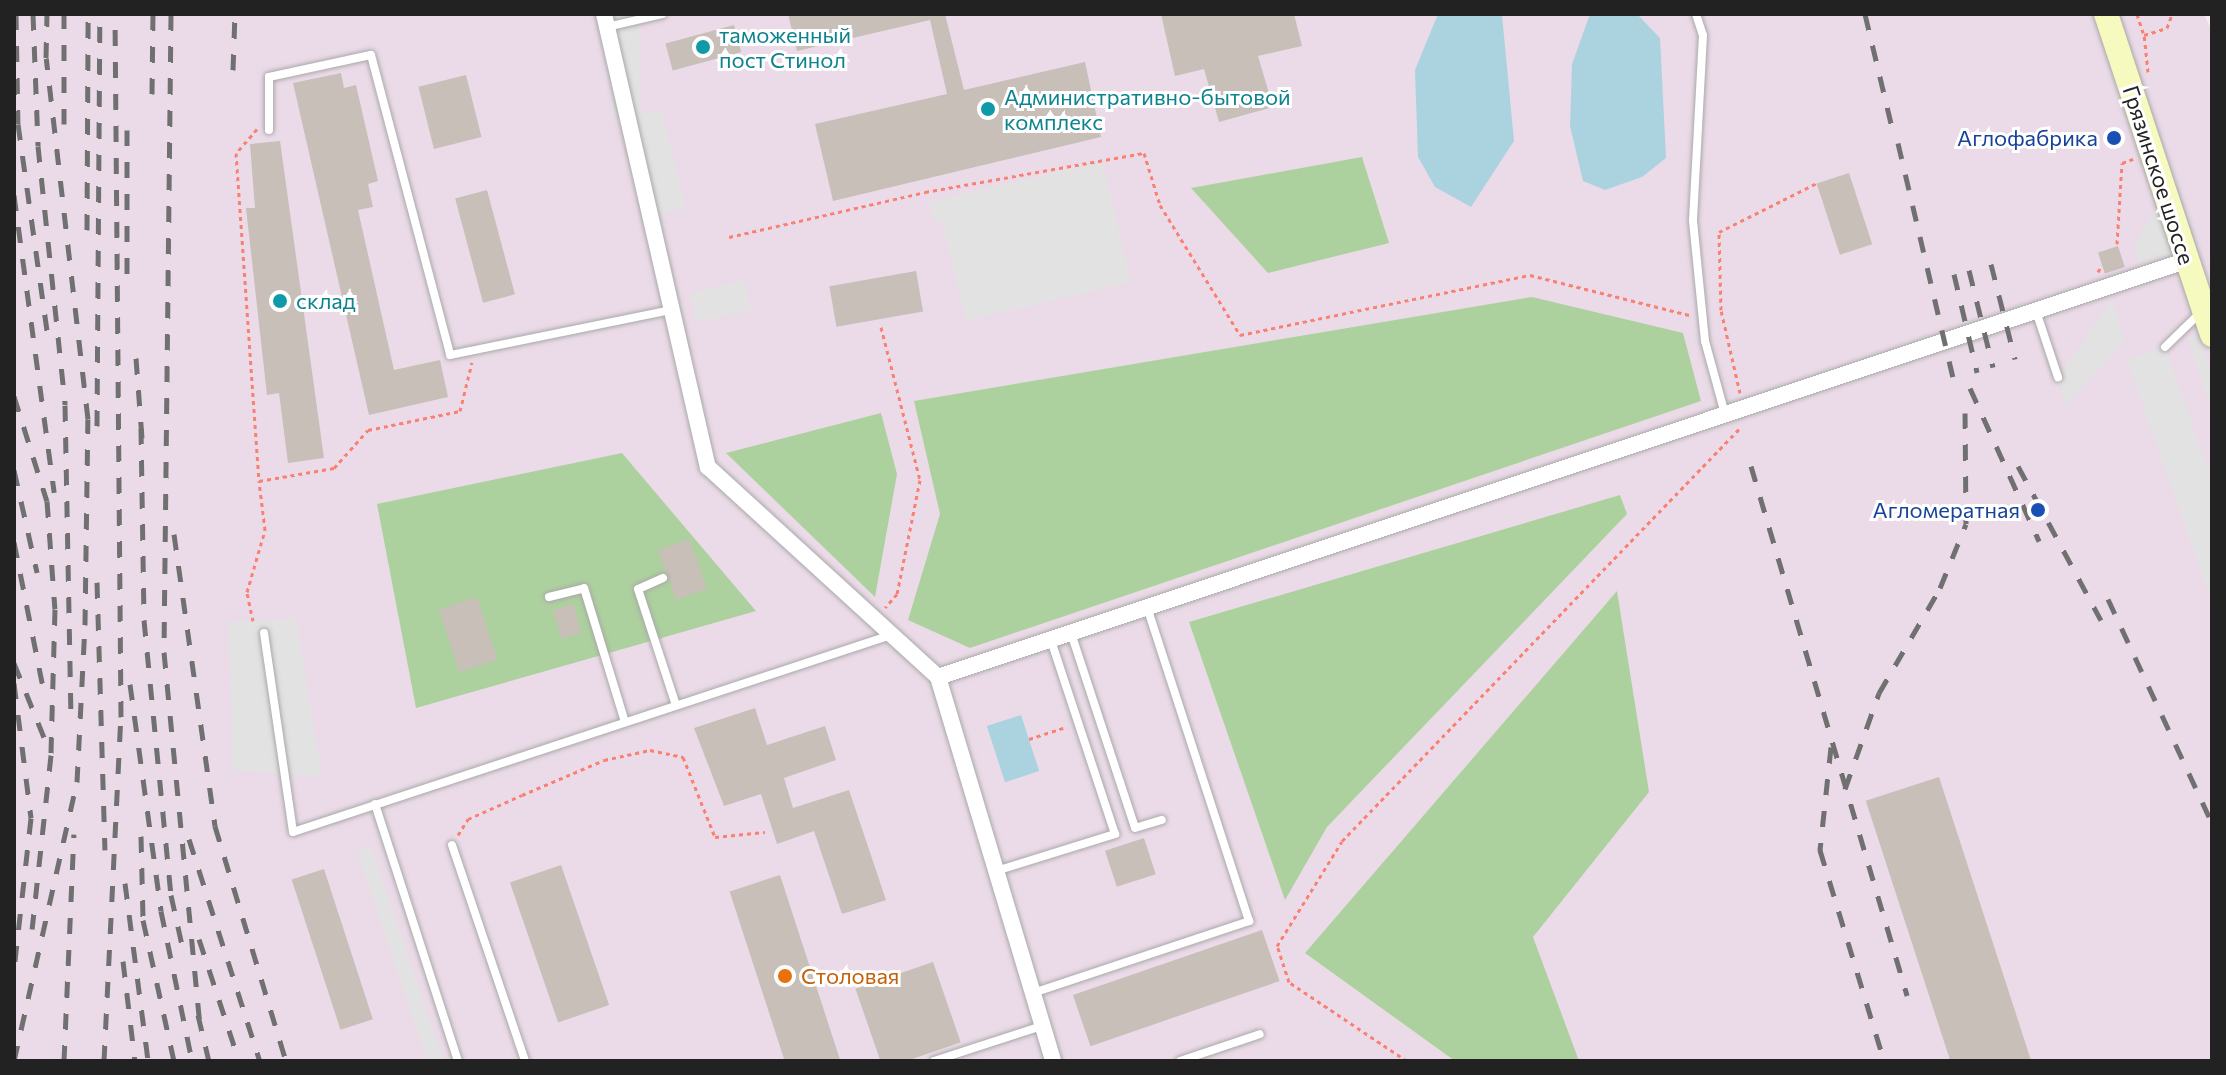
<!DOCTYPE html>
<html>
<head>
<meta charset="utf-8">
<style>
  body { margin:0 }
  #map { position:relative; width:2226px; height:1075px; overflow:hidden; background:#f2efe9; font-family:Commissioner,sans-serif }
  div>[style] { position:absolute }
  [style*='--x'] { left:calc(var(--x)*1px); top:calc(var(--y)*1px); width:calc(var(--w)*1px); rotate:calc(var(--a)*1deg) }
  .industrial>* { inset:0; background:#ebdbe8 }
  .forest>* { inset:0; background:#add19e }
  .parking>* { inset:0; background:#e2e2e2; transform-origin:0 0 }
  .water>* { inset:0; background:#aad3df; transform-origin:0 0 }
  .building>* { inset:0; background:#c7bfb8; transform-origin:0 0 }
  .path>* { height:3px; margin-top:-1.5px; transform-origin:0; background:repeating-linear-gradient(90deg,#fa8072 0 4px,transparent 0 8px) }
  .roads { filter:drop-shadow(0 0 2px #a9a9a9) drop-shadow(0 0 2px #a9a9a9) }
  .lane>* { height:8px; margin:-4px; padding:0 4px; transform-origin:4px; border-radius:4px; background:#fff }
  .street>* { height:16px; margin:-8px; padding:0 8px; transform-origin:8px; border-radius:8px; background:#fff }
  .secondary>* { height:24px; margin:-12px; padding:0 12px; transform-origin:12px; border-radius:12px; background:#f7fabf }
  .rail>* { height:5px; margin-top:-2.5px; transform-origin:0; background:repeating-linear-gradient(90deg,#707070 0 16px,transparent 0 32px) }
  .dots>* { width:22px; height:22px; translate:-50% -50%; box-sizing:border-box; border:4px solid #fff; border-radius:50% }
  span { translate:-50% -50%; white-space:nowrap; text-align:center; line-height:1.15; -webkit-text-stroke:6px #fff; paint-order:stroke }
  .culture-label { font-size:22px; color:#0d838f }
  .left { translate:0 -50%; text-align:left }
  .transit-label { font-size:22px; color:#164399 }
  .right { translate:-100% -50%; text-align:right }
  .street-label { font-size:22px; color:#222 }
  .food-label { font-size:22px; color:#c56008 }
  .frame { position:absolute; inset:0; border:16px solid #222; pointer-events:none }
</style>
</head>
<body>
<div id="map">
  <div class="industrial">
    <i style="clip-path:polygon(14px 14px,2204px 14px,2212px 32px,2212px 1061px,14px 1061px)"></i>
  </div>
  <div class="forest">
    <i style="clip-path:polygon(1362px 157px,1389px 243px,1268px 273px,1191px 188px)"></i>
    <i style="clip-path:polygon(1532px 297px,1683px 333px,1701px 401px,970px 648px,908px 620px,940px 514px,914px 401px)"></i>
    <i style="clip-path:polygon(881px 413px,897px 474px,875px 597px,726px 453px)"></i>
    <i style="clip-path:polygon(622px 453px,756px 611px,416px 708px,377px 504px)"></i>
    <i style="clip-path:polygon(1620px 495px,1627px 514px,1327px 827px,1285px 900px,1189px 622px)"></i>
    <i style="clip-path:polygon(1617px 591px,1649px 792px,1533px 937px,1579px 1061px,1455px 1061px,1305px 953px)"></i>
  </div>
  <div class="parking">
    <i style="left:611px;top:14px;width:29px;height:100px"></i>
    <i style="left:661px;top:109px;width:102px;height:28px;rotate:76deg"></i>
    <i style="clip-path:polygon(1102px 161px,1131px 282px,966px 321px,942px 220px,934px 222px,929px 202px)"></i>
    <i style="clip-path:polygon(2158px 205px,2174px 253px,2140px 263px,2134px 246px)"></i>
    <i style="left:744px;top:280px;width:30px;height:56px;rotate:76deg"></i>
    <i style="clip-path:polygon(2112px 300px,2124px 341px,2066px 406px,2058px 377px)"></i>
    <i style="clip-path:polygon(2198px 334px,2212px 375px,2212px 411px,2187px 338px)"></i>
    <i style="clip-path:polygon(2165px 347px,2212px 481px,2212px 603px,2127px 360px)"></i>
    <i style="clip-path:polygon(296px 618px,322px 777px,232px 770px,229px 622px)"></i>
    <i style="clip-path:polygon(371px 848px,444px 1061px,427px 1061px,357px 851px)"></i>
  </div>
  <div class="water">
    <i style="clip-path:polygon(1438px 14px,1502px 15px,1514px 141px,1471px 207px,1435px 187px,1418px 157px,1415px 70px)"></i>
    <i style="clip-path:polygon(1590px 14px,1637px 14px,1660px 38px,1666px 158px,1642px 177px,1605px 190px,1583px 181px,1570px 126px,1572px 64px)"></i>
    <i style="left:1021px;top:715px;width:59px;height:36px;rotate:72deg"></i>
  </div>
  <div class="building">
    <i style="clip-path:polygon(788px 14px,945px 14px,964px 90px,1085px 62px,1101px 137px,833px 201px,815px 124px,947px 94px,930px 20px,797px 51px)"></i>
    <i style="clip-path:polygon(1161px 14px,1294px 14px,1302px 46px,1258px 56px,1273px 107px,1219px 122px,1204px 69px,1175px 76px)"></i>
    <i style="left:734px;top:25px;width:28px;height:71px;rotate:75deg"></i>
    <i style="clip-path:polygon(341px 73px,344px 88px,356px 85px,378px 181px,368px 184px,373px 207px,358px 210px,394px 370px,440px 360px,448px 397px,369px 415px,293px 83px)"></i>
    <i style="left:466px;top:75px;width:64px;height:49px;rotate:76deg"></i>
    <i style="clip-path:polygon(280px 141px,324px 458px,288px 463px,279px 393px,267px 395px,246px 208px,255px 208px,250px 144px)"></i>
    <i style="left:1849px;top:173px;width:75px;height:34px;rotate:72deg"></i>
    <i style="left:487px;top:190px;width:108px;height:33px;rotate:75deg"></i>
    <i style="left:2118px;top:246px;width:22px;height:21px;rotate:72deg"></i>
    <i style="left:916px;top:271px;width:41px;height:88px;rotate:80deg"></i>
    <i style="left:689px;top:539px;width:53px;height:33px;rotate:70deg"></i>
    <i style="left:477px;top:597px;width:66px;height:40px;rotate:72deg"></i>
    <i style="left:573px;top:604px;width:30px;height:21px;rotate:73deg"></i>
    <i style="clip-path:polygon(755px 708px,767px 745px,825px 726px,836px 760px,784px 778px,793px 808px,849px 790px,886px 900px,842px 914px,814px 831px,777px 844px,761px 794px,724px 806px,694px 728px)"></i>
    <i style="left:1939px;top:777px;width:298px;height:77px;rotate:72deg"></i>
    <i style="left:1144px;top:838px;width:38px;height:41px;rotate:72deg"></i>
    <i style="left:561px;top:865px;width:148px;height:54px;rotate:71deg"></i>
    <i style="left:324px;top:869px;width:158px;height:34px;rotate:72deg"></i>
    <i style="left:780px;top:875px;width:196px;height:53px;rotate:72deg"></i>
    <i style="left:1262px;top:930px;width:54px;height:200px;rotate:71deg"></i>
    <i style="left:933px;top:962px;width:85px;height:82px;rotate:71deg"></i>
  </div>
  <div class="path">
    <i style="--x:2137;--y:14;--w:20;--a:72"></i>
    <i style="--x:2148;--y:72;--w:37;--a:-96"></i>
    <i style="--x:2144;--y:35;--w:24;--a:-17"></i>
    <i style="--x:2167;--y:28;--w:15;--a:-70"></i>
    <i style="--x:257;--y:129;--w:32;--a:131"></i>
    <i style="--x:236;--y:153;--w:329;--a:86"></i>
    <i style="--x:259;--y:481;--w:76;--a:-9.8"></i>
    <i style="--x:334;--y:468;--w:51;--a:-48.2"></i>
    <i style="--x:368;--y:430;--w:94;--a:-11.7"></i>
    <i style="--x:460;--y:411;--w:50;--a:-76.2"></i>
    <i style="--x:729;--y:237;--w:201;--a:-12.9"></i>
    <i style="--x:925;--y:192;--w:222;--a:-10.1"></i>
    <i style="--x:1144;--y:153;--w:54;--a:72.9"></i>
    <i style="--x:1160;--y:205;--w:153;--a:58.4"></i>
    <i style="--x:1240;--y:335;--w:296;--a:-11.7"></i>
    <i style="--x:1530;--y:275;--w:164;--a:14.1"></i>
    <i style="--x:2117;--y:244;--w:81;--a:-86.5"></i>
    <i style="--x:2122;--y:163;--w:12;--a:-20"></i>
    <i style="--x:2098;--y:272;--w:8;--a:-60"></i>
    <i style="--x:881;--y:327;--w:158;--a:75.7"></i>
    <i style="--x:920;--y:480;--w:116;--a:101.4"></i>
    <i style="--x:897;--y:594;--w:18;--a:131"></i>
    <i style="--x:1740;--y:393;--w:85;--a:-102.9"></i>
    <i style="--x:1721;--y:310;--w:78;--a:-91.5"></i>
    <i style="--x:1719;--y:232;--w:110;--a:-26.6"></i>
    <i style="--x:253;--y:621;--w:30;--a:-102"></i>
    <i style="--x:247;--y:592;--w:65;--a:-73.8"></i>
    <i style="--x:265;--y:530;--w:49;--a:-97"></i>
    <i style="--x:1029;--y:739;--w:40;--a:-18"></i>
    <i style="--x:458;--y:835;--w:19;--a:-58"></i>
    <i style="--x:468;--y:819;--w:59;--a:-24"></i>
    <i style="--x:522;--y:795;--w:89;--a:-23.1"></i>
    <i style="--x:604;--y:760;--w:47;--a:-12.3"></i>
    <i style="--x:650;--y:750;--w:34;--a:12"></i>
    <i style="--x:683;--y:757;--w:86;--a:68.2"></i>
    <i style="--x:715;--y:837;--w:50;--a:-5.7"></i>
    <i style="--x:1407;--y:1061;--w:142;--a:-146.2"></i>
    <i style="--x:1289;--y:982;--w:38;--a:-108"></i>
    <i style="--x:1277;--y:946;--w:123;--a:-58.2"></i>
    <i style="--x:1342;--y:841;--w:572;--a:-46.06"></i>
  </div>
  <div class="roads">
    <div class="lane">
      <i style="--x:1696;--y:14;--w:22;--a:72"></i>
      <i style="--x:1703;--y:35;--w:186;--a:93.1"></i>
      <i style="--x:1693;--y:221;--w:121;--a:84.3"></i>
      <i style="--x:1705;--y:341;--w:76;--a:74.7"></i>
      <i style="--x:607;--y:27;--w:57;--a:-13.1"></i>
      <i style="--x:269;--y:130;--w:53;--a:-90"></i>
      <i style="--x:269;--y:77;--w:104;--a:-12.2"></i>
      <i style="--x:371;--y:55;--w:310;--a:75.2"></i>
      <i style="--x:450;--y:355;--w:227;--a:-11.5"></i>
      <i style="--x:2036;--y:311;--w:70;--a:71.6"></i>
      <i style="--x:2165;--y:347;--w:49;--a:-44.2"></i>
      <i style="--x:663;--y:578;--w:27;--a:156"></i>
      <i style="--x:638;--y:589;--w:122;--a:71.9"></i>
      <i style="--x:549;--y:597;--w:36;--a:-14"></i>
      <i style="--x:584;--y:588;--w:140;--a:73"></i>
      <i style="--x:264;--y:633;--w:201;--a:81.7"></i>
      <i style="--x:293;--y:832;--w:630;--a:-18.23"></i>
      <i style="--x:1071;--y:633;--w:205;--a:71.8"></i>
      <i style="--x:1135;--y:828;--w:28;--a:-17"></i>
      <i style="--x:375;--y:804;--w:270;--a:72.1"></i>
      <i style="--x:452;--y:845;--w:228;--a:71.3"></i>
      <i style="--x:996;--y:871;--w:125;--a:-17.3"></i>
      <i style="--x:1115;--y:834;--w:204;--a:-108.3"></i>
      <i style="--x:1033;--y:993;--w:228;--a:-18.4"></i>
      <i style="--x:1249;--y:921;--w:329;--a:-108"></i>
      <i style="--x:934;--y:1061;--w:114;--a:-18"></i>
      <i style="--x:1180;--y:1061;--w:84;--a:-18.6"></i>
    </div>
    <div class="street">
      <i style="--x:604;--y:14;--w:465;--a:77.1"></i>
      <i style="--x:708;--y:467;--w:311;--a:42.4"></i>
      <i style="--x:938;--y:677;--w:401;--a:73.3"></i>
      <i style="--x:938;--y:677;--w:1318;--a:-18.45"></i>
    </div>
    <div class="secondary">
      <i style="--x:2106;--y:14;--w:338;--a:71.7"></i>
    </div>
  </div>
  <div class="rail">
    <i style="--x:16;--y:14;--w:110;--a:89"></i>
    <i style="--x:18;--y:124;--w:222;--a:82"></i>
    <i style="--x:33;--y:14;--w:132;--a:87.8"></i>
    <i style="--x:38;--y:146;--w:260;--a:84"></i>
    <i style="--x:65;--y:405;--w:315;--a:88.9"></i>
    <i style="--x:171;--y:14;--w:638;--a:90.63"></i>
    <i style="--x:164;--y:652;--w:375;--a:84.5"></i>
    <i style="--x:1865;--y:14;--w:116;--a:76.6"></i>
    <i style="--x:233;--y:70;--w:56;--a:-88"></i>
    <i style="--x:152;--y:94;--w:80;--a:-89.3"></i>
    <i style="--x:64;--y:124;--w:110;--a:-90"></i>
    <i style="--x:127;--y:130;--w:148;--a:90"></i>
    <i style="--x:1898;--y:143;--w:241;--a:76.8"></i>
    <i style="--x:14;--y:195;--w:300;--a:82.3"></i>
    <i style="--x:87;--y:230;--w:216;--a:-89.7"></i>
    <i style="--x:1991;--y:264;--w:98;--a:75.8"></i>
    <i style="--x:1969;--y:270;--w:100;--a:76.1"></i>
    <i style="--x:1954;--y:274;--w:101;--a:76.8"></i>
    <i style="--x:136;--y:358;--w:80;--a:85.7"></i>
    <i style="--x:1970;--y:388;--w:168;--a:65.7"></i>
    <i style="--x:14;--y:396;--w:110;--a:72.6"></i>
    <i style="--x:47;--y:501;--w:108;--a:85.8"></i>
    <i style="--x:55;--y:609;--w:146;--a:91.6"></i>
    <i style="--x:51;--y:755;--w:175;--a:96.2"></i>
    <i style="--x:97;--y:426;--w:412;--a:-89.6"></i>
    <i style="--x:141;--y:428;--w:192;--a:89.1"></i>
    <i style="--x:144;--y:620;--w:276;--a:84.4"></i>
    <i style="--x:171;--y:895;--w:51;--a:77.6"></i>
    <i style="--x:1751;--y:466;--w:552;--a:73.57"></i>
    <i style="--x:2018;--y:466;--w:175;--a:61.7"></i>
    <i style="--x:14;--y:470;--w:105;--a:77.3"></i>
    <i style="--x:174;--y:534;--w:295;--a:82"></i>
    <i style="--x:215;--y:826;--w:245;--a:73.2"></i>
    <i style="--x:14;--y:542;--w:158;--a:78.7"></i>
    <i style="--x:97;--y:582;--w:268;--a:88.3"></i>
    <i style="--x:2108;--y:599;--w:247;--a:65.1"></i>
    <i style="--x:14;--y:663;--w:91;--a:68"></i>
    <i style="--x:14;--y:683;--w:136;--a:82.8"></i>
    <i style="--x:31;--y:818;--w:153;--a:96.4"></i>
    <i style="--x:130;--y:684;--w:229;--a:82.2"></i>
    <i style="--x:161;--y:911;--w:153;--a:78.3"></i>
    <i style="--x:1831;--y:747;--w:104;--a:96.1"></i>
    <i style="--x:1820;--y:850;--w:220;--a:73.1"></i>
    <i style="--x:1845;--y:789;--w:102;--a:-70.5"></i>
    <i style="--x:1879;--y:693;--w:121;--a:-59.8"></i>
    <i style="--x:1940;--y:588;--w:69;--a:-67.9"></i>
    <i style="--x:1966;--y:524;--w:111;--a:-90.5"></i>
    <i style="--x:141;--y:836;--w:84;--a:88.6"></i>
    <i style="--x:143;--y:920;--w:144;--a:77.6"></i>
    <i style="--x:189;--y:839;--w:233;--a:72.3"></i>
    <i style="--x:125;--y:883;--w:179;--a:82.6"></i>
    <i style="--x:199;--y:939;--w:128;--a:71.8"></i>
    <i style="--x:123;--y:961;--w:101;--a:83.2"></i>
    <i style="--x:198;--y:1015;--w:47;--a:76.6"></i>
    <i style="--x:14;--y:1061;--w:286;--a:-77.3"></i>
    <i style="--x:77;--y:782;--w:157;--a:-87.1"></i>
    <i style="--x:85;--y:625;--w:206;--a:-89.2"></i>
    <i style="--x:88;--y:419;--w:363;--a:-96.6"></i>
    <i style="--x:46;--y:58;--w:44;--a:-88.7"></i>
    <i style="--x:64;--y:1061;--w:227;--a:-87.5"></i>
    <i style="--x:104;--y:1061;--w:344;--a:-87.2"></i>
    <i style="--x:121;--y:717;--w:703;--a:-90.49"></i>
  </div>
  <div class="dots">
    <i style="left:703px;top:47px;background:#0f9aa8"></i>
    <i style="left:988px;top:109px;background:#0f9aa8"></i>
    <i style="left:2114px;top:138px;background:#1a4fb4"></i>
    <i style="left:280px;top:301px;background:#0f9aa8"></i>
    <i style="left:2038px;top:510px;background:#1a4fb4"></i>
    <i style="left:785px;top:976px;background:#e8710a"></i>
  </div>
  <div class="culture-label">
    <span class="left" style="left:719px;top:47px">таможенный<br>пост Стинол</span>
    <span class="left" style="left:1004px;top:109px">Административно-бытовой<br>комплекс</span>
    <span class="left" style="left:296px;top:301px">склад</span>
  </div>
  <div class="transit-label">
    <span class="right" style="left:2098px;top:138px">Аглофабрика</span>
    <span class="right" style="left:2020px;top:510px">Агломератная</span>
  </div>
  <div class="street-label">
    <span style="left:2159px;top:175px;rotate:72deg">Грязинское шоссе</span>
  </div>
  <div class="food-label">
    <span class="left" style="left:801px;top:976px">Столовая</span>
  </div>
  <div class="frame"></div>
</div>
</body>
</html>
